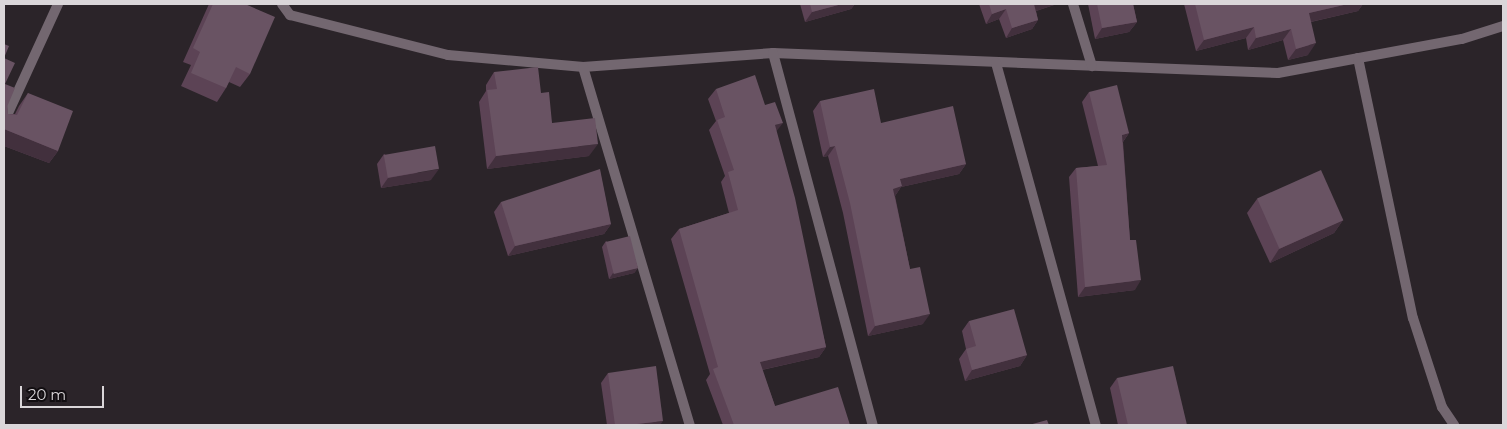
<!DOCTYPE html>
<html>
<head>
<meta charset="utf-8">
<style>
  body { margin:0 }
  #map { position:relative; width:1507px; height:429px; overflow:hidden; background:#2b2429; font-family:Montserrat,sans-serif }
  div>[style] { position:absolute }
  [style*='--x'] { left:calc(var(--x)*1px); top:calc(var(--y)*1px); width:calc(var(--w)*1px); rotate:calc(var(--a)*1deg) }
  .street>* { height:10px; margin:-5px; padding:0 5px; transform-origin:5px; border-radius:5px; background:#736770 }
  .wall>* { inset:0; background:#5c4355 }
  .shaded-wall>* { inset:0; background:#42303d }
  .building>* { inset:0; background:#695363; transform-origin:0 0 }
  span { translate:-50% -50%; white-space:nowrap; text-align:center; line-height:1.15; -webkit-text-stroke:5px #120e11; paint-order:stroke }
  .frame { position:absolute; inset:0; border:5px solid #dad6d9; pointer-events:none }
  .scale { position:absolute; left:20px; top:386px; width:84px; height:22px; box-sizing:border-box; border:2px solid #dad6d9; border-top:0; padding-left:6px; font-size:15px; line-height:18px; white-space:nowrap; color:#dad6d9; -webkit-text-stroke:4px #120e11; paint-order:stroke }
</style>
</head>
<body>
<div id="map">
  <div class="street">
    <i style="--x:282;--y:4;--w:14;--a:54"></i>
    <i style="--x:290;--y:15;--w:163;--a:14.2"></i>
    <i style="--x:448;--y:55;--w:136;--a:5.1"></i>
    <i style="--x:583;--y:67;--w:191;--a:-4.2"></i>
    <i style="--x:773;--y:53;--w:505;--a:2.27"></i>
    <i style="--x:1278;--y:73;--w:187;--a:-10.5"></i>
    <i style="--x:1462;--y:39;--w:43;--a:-17.6"></i>
    <i style="--x:1073;--y:4;--w:65;--a:73"></i>
    <i style="--x:773;--y:53;--w:385;--a:75"></i>
    <i style="--x:1358;--y:58;--w:266;--a:78.1"></i>
    <i style="--x:1413;--y:318;--w:94;--a:72"></i>
    <i style="--x:1442;--y:407;--w:22;--a:56"></i>
    <i style="--x:996;--y:63;--w:376;--a:74.6"></i>
    <i style="--x:583;--y:67;--w:374;--a:73.4"></i>
    <i style="--x:4;--y:122;--w:130;--a:-65.4"></i>
  </div>
  <div class="wall">
    <i style="clip-path:polygon(209px 4px,245px 4px,250px 74px,240px 87px,229px 82px,226px 88px,217px 102px,181px 86px,191px 65px,183px 62px)"></i>
    <i style="clip-path:polygon(800px 4px,855px 4px,851px 9px,805px 22px)"></i>
    <i style="clip-path:polygon(979px 4px,1057px 4px,1036px 11px,1038px 20px,1032px 29px,1006px 38px,999px 19px,986px 24px)"></i>
    <i style="clip-path:polygon(1088px 4px,1133px 4px,1137px 22px,1129px 32px,1095px 39px)"></i>
    <i style="clip-path:polygon(1184px 4px,1363px 4px,1358px 11px,1311px 22px,1308px 55px,1288px 60px,1283px 40px,1248px 50px,1246px 38px,1196px 51px)"></i>
    <i style="clip-path:polygon(4px 44px,5px 84px,8px 114px,15px 114px,19px 106px,28px 93px,58px 151px,49px 163px,4px 146px)"></i>
    <i style="clip-path:polygon(494px 72px,541px 93px,552px 123px,589px 156px,487px 169px,479px 102px,486px 91px,486px 85px)"></i>
    <i style="clip-path:polygon(716px 89px,765px 105px,776px 131px,826px 347px,819px 357px,762px 370px,775px 406px,850px 425px,723px 425px,706px 380px,710px 374px,671px 239px,679px 229px,729px 213px,721px 182px,725px 176px,709px 130px,716px 121px,708px 99px)"></i>
    <i style="clip-path:polygon(1089px 92px,1129px 133px,1123px 142px,1130px 240px,1135px 290px,1078px 297px,1069px 177px,1076px 168px,1098px 166px,1082px 102px)"></i>
    <i style="clip-path:polygon(820px 101px,881px 123px,966px 164px,959px 174px,901px 187px,895px 196px,910px 269px,923px 324px,868px 336px,843px 213px,828px 156px,823px 157px,813px 111px)"></i>
    <i style="clip-path:polygon(384px 154px,431px 180px,381px 188px,377px 164px)"></i>
    <i style="clip-path:polygon(1257px 199px,1343px 220px,1334px 233px,1270px 263px,1247px 213px)"></i>
    <i style="clip-path:polygon(501px 202px,611px 224px,604px 234px,508px 256px,494px 212px)"></i>
    <i style="clip-path:polygon(606px 241px,638px 268px,634px 273px,609px 279px,602px 247px)"></i>
    <i style="clip-path:polygon(969px 321px,1027px 355px,1020px 366px,965px 381px,959px 359px,966px 349px,962px 331px)"></i>
    <i style="clip-path:polygon(608px 373px,660px 425px,607px 425px,601px 383px)"></i>
    <i style="clip-path:polygon(1117px 378px,1187px 425px,1118px 425px,1110px 388px)"></i>
  </div>
  <div class="shaded-wall">
    <i style="clip-path:polygon(842px 4px,855px 4px,851px 9px,805px 22px,812px 12px)"></i>
    <i style="clip-path:polygon(1034px 4px,1057px 4px,1027px 14px)"></i>
    <i style="clip-path:polygon(1348px 4px,1363px 4px,1358px 11px,1301px 24px,1309px 13px)"></i>
    <i style="clip-path:polygon(1006px 9px,999px 19px,986px 24px,992px 14px)"></i>
    <i style="clip-path:polygon(1038px 20px,1032px 29px,1006px 38px,1012px 28px)"></i>
    <i style="clip-path:polygon(1137px 22px,1129px 32px,1095px 39px,1102px 28px)"></i>
    <i style="clip-path:polygon(1254px 27px,1246px 38px,1196px 51px,1204px 40px)"></i>
    <i style="clip-path:polygon(1291px 29px,1283px 40px,1248px 50px,1256px 38px)"></i>
    <i style="clip-path:polygon(1316px 43px,1308px 55px,1288px 60px,1296px 49px)"></i>
    <i style="clip-path:polygon(783px 123px,775px 133px,775px 125px)"></i>
    <i style="clip-path:polygon(4px 129px,58px 151px,49px 163px,4px 146px)"></i>
    <i style="clip-path:polygon(1129px 133px,1122px 143px,1122px 135px)"></i>
    <i style="clip-path:polygon(598px 144px,589px 156px,487px 169px,496px 156px)"></i>
    <i style="clip-path:polygon(835px 146px,828px 156px,823px 157px,830px 147px)"></i>
    <i style="clip-path:polygon(966px 164px,959px 174px,901px 187px,895px 196px,886px 199px,900px 179px)"></i>
    <i style="clip-path:polygon(439px 169px,431px 180px,381px 188px,388px 178px)"></i>
    <i style="clip-path:polygon(1343px 220px,1334px 233px,1270px 263px,1279px 249px)"></i>
    <i style="clip-path:polygon(611px 224px,604px 234px,508px 256px,515px 246px)"></i>
    <i style="clip-path:polygon(638px 268px,634px 273px,609px 279px,613px 273px)"></i>
    <i style="clip-path:polygon(1141px 280px,1135px 290px,1078px 297px,1085px 287px)"></i>
    <i style="clip-path:polygon(930px 314px,923px 324px,868px 336px,875px 326px)"></i>
    <i style="clip-path:polygon(826px 347px,819px 357px,752px 372px,760px 362px)"></i>
    <i style="clip-path:polygon(1027px 355px,1020px 366px,965px 381px,972px 370px)"></i>
    <i style="clip-path:polygon(663px 421px,660px 425px,628px 425px)"></i>
  </div>
  <div class="building">
    <i style="clip-path:polygon(213px 4px,245px 4px,275px 17px,250px 74px,236px 67px,226px 88px,191px 73px,200px 52px,193px 48px)"></i>
    <i style="clip-path:polygon(810px 4px,842px 4px,812px 12px)"></i>
    <i style="clip-path:polygon(989px 4px,1035px 4px,1034px 4px,1038px 20px,1012px 28px,1006px 9px,992px 14px)"></i>
    <i style="clip-path:polygon(1097px 4px,1133px 4px,1137px 22px,1102px 28px)"></i>
    <i style="clip-path:polygon(1195px 4px,1348px 4px,1309px 13px,1316px 43px,1296px 49px,1291px 29px,1256px 38px,1254px 27px,1204px 40px)"></i>
    <i style="clip-path:polygon(4px 44px,9px 46px,4px 58px,15px 63px,5px 84px,15px 88px,7px 107px,8px 114px,17px 115px,28px 93px,73px 111px,58px 151px,4px 129px)"></i>
    <i style="clip-path:polygon(538px 67px,541px 93px,549px 92px,552px 123px,595px 118px,598px 144px,496px 156px,487px 90px,497px 89px,494px 72px)"></i>
    <i style="clip-path:polygon(755px 75px,765px 105px,775px 102px,783px 123px,775px 125px,795px 198px,826px 347px,760px 362px,775px 406px,838px 387px,850px 425px,734px 425px,713px 369px,718px 367px,679px 229px,738px 210px,728px 172px,734px 170px,717px 120px,725px 117px,716px 89px)"></i>
    <i style="clip-path:polygon(1117px 85px,1129px 133px,1122px 135px,1130px 240px,1136px 240px,1141px 280px,1085px 287px,1076px 168px,1107px 165px,1089px 92px)"></i>
    <i style="clip-path:polygon(874px 89px,881px 123px,953px 106px,966px 164px,900px 179px,902px 186px,893px 189px,910px 269px,920px 267px,930px 314px,875px 326px,850px 203px,835px 146px,830px 147px,820px 101px)"></i>
    <i style="left:435px;top:146px;width:23px;height:52px;rotate:80deg"></i>
    <i style="clip-path:polygon(600px 169px,611px 224px,515px 246px,501px 202px)"></i>
    <i style="left:1321px;top:170px;width:55px;height:70px;rotate:66deg"></i>
    <i style="left:630px;top:236px;width:33px;height:25px;rotate:76deg"></i>
    <i style="clip-path:polygon(1014px 309px,1027px 355px,972px 370px,966px 349px,976px 346px,969px 321px)"></i>
    <i style="clip-path:polygon(656px 366px,663px 421px,628px 425px,615px 425px,608px 373px)"></i>
    <i style="clip-path:polygon(1173px 366px,1187px 425px,1128px 425px,1117px 378px)"></i>
    <i style="clip-path:polygon(1047px 420px,1049px 425px,1029px 425px)"></i>
  </div>
  <div class="frame"></div>
  <div class="scale">20 m</div>
</div>
</body>
</html>
